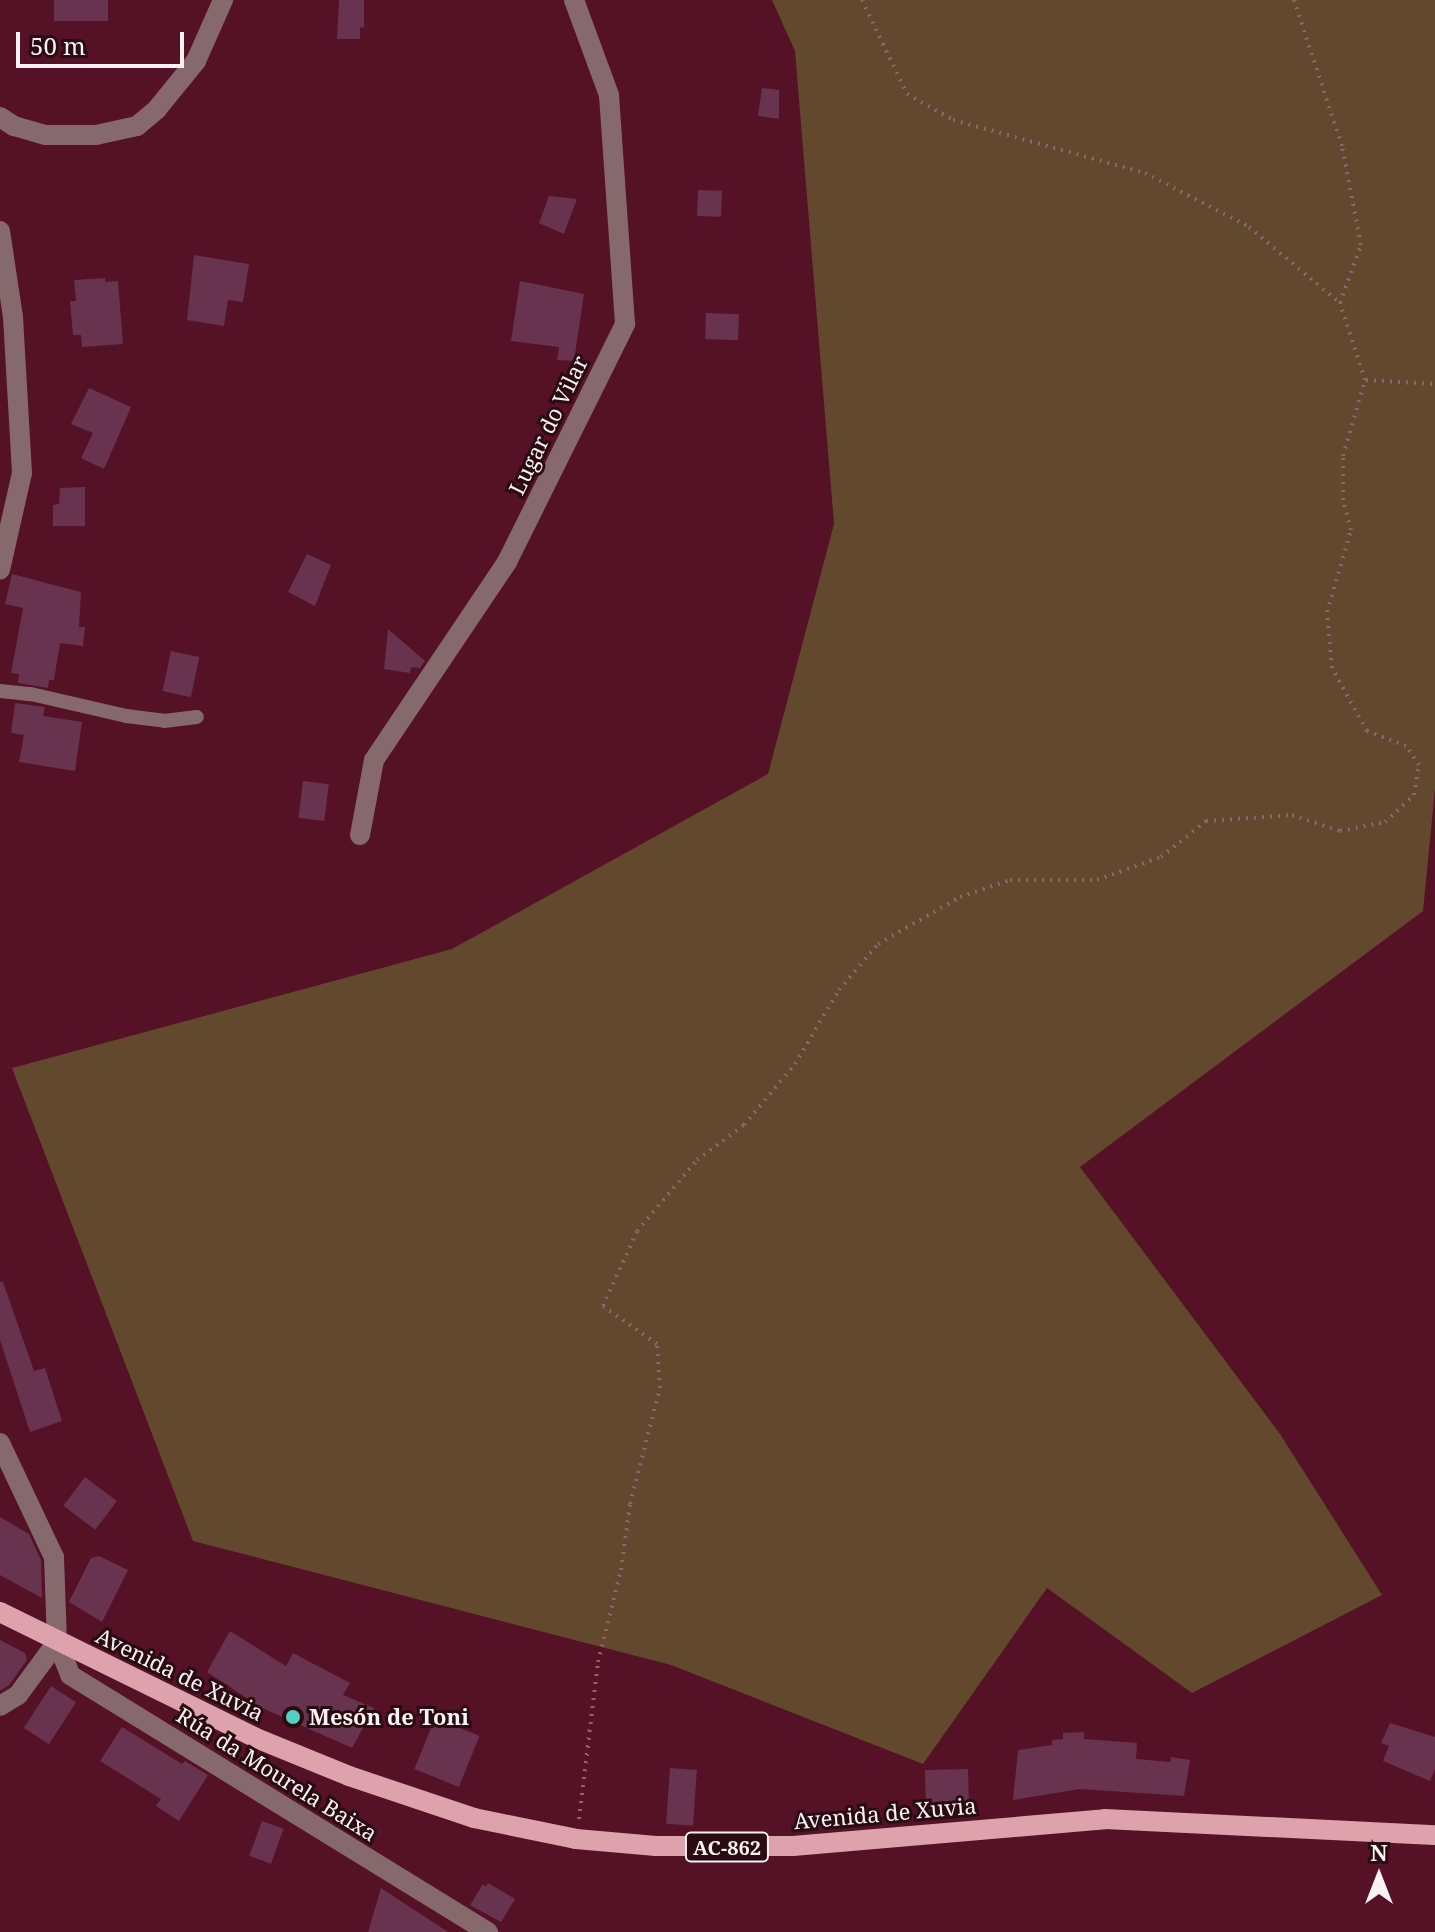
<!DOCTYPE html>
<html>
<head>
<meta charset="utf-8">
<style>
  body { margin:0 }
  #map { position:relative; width:1435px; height:1932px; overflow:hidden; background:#551125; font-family:"Noto Serif",serif }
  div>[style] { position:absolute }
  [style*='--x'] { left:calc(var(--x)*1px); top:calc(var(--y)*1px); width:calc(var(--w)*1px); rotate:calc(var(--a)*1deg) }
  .green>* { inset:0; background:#62492d }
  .building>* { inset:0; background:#67334f; transform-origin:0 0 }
  .path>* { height:4px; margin-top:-2px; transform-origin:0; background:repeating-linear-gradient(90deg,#91626f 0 2px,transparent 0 8px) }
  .service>* { height:14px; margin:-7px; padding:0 7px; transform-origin:7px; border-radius:7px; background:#86696d }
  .minor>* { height:20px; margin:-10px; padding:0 10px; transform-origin:10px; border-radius:10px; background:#86696d }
  .tertiary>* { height:20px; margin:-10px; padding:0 10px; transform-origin:10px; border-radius:10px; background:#86696d }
  .primary>* { height:20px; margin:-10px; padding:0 10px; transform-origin:10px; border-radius:10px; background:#dda2ac }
  .dots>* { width:22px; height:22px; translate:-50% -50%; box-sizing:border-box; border:4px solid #290c12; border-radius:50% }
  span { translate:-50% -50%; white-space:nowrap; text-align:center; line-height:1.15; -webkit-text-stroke:6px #290c12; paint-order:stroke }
  .shield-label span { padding:2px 6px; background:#290c12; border:2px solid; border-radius:6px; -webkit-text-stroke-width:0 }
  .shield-label { font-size:20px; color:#fbf2f3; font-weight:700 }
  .street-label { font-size:22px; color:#fbf2f3 }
  .poi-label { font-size:22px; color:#fbf2f3; font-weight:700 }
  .left { translate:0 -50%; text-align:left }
  .north { position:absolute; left:1339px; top:1836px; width:80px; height:80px; -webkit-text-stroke:6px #290c12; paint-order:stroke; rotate:0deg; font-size:22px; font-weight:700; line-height:32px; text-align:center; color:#fbf2f3 }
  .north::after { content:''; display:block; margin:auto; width:28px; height:36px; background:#fbf2f3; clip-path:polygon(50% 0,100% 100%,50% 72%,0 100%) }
  .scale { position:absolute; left:16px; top:32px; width:168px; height:36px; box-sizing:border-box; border:4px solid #fbf2f3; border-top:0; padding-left:10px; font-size:24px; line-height:28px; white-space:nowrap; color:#fbf2f3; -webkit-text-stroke:6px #290c12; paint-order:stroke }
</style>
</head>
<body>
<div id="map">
  <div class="green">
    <i style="clip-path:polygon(772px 0,1435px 0,1435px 789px,1423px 911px,1080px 1167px,1280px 1434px,1382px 1595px,1192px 1693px,1047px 1588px,923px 1764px,671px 1665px,193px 1541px,12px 1068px,452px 949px,768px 774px,834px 524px,795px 51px)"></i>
  </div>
  <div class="building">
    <i style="left:54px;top:0;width:54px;height:21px"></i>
    <i style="clip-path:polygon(339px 0,364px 0,364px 28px,360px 27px,360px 39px,337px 39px)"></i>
    <i style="clip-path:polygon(762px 88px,779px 90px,779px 119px,758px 116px)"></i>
    <i style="left:698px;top:190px;width:24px;height:26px;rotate:2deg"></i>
    <i style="clip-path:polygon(549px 196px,577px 199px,564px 234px,539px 223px)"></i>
    <i style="clip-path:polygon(194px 255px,249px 264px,243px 302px,228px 300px,224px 326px,187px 320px)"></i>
    <i style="clip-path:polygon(105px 278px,105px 282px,118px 281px,123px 344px,82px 347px,81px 335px,73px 335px,70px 301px,76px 301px,74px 280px)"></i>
    <i style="clip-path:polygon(520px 281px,584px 294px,574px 361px,557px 360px,559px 347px,511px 341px)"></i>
    <i style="left:706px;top:313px;width:33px;height:26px;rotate:2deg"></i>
    <i style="clip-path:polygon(89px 388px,131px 407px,104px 469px,81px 458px,93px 433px,71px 424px)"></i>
    <i style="clip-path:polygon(85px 487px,85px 526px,53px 526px,53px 505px,59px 504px,60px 488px)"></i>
    <i style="clip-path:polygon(307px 554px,331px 565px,315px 606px,288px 592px)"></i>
    <i style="clip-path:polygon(12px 574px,81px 592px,79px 627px,85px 627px,83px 646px,60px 643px,54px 680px,49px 680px,48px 688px,18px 683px,19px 674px,11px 673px,23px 608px,5px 604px)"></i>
    <i style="clip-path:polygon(388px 629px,425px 661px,420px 668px,411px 667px,410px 673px,384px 669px)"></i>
    <i style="left:171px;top:651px;width:29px;height:41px;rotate:12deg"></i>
    <i style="clip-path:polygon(15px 703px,45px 707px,43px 716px,82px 722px,75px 771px,19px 762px,24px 735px,11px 733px)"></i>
    <i style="left:303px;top:781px;width:26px;height:37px;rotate:7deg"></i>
    <i style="clip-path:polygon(0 1282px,3px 1282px,34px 1371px,45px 1368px,62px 1421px,30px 1432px,0 1340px)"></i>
    <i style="left:85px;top:1477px;width:40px;height:36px;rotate:37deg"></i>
    <i style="clip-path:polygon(0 1517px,29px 1534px,41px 1560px,42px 1598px,0 1575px)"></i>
    <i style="clip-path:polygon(99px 1556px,128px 1570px,102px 1622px,69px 1602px,91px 1558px)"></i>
    <i style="clip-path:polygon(230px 1631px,286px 1666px,293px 1653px,350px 1683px,343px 1695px,374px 1708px,352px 1748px,262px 1708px,207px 1672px)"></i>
    <i style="clip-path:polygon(0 1640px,25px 1653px,27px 1660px,9px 1685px,0 1691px)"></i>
    <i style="left:51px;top:1686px;width:30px;height:50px;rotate:33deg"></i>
    <i style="left:435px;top:1718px;width:48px;height:55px;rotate:22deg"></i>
    <i style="clip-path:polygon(1390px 1723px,1435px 1737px,1435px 1769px,1430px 1781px,1383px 1761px,1389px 1746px,1381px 1743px)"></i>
    <i style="clip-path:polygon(122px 1727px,182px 1764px,185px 1761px,208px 1775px,179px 1821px,156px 1806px,161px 1799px,100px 1761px)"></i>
    <i style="clip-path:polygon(1084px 1732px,1084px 1739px,1137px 1743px,1136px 1759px,1170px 1762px,1171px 1757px,1190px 1760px,1184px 1796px,1080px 1789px,1013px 1800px,1018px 1750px,1052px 1745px,1052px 1740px,1063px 1739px,1063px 1733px)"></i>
    <i style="left:670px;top:1768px;width:27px;height:56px;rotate:4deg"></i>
    <i style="clip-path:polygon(968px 1769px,969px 1806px,952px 1805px,952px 1811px,926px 1813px,925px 1770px)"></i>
    <i style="left:262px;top:1821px;width:23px;height:37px;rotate:20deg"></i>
    <i style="clip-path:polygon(488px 1883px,515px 1899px,501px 1922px,470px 1905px,483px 1884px,486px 1887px)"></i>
    <i style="clip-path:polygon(381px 1888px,448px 1932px,368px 1932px)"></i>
  </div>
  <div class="path">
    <i style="--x:862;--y:0;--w:104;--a:64.4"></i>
    <i style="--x:907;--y:94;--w:53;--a:29.5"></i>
    <i style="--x:953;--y:120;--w:199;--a:15.4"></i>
    <i style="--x:1145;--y:173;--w:117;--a:27.4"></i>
    <i style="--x:1249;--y:227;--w:119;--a:39.9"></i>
    <i style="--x:1366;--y:380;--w:69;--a:3.3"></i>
    <i style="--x:579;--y:1819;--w:158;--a:-83.1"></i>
    <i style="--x:598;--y:1662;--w:95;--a:-76"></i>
    <i style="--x:621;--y:1570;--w:67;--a:-82.2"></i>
    <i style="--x:630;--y:1504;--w:120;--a:-75.5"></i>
    <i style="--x:660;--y:1388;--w:44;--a:-93.9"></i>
    <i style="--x:657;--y:1344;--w:66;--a:-144.9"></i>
    <i style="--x:603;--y:1306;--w:82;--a:-65.6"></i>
    <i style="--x:637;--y:1231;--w:93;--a:-49.8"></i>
    <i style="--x:697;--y:1160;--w:59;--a:-36.7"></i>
    <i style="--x:744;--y:1125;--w:80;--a:-50.1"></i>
    <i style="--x:795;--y:1064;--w:86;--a:-59.3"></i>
    <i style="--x:839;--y:990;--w:60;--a:-49.7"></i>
    <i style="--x:878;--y:944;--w:95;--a:-29.8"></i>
    <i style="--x:960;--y:897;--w:53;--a:-18.8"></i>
    <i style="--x:1010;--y:880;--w:87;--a:0"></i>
    <i style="--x:1097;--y:880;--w:68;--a:-19.8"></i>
    <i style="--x:1161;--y:857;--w:58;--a:-38.7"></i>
    <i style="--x:1206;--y:821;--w:86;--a:-4"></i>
    <i style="--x:1292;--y:815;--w:51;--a:18.4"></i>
    <i style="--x:1340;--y:831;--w:46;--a:-11.3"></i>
    <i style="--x:1385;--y:822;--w:40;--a:-43"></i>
    <i style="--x:1414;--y:795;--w:30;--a:-81"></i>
    <i style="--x:1419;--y:765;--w:23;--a:-124"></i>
    <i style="--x:1406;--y:746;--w:42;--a:-159"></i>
    <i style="--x:1367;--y:731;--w:72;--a:-119.1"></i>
    <i style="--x:1332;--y:668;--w:56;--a:-95.1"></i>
    <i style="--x:1327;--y:612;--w:85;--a:-73.7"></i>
    <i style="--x:1351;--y:530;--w:31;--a:-105"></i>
    <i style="--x:1343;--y:500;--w:44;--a:-90"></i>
    <i style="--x:1343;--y:456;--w:79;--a:-73.9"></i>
    <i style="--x:1365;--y:380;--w:81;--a:-108"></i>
    <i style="--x:1340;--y:303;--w:62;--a:-70.1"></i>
    <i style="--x:1361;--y:245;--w:101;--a:-100.9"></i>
    <i style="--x:1342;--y:146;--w:154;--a:-108.2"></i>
  </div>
  <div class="service">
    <i style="--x:0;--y:691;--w:31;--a:6"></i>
    <i style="--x:31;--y:694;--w:98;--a:13"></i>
    <i style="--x:126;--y:716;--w:38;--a:7"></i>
    <i style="--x:164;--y:721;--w:33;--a:-7"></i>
  </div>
  <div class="minor">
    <i style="--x:0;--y:117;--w:17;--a:33"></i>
    <i style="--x:14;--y:126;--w:33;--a:16"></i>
    <i style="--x:46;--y:135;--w:50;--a:0"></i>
    <i style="--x:96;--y:135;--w:42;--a:-12.4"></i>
    <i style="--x:137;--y:126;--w:26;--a:-40"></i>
    <i style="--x:157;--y:109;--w:62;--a:-50.9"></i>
    <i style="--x:196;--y:61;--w:67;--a:-66.1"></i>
    <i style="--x:0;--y:231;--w:87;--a:81.4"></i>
    <i style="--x:13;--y:317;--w:156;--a:86.7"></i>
    <i style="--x:22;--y:473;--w:99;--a:102.8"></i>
    <i style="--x:360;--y:835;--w:76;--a:-79.4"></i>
    <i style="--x:374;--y:760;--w:239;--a:-56.1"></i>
    <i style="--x:507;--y:562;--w:266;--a:-63.6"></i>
    <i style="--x:625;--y:324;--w:230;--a:-94"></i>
    <i style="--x:609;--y:95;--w:101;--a:-110.2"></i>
    <i style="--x:0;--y:1443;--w:126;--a:64.7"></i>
    <i style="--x:54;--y:1557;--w:85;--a:88"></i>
    <i style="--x:57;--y:1642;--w:66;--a:126.3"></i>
    <i style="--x:18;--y:1695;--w:21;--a:149"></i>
  </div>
  <div class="tertiary">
    <i style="--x:57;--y:1642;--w:35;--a:68"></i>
    <i style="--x:70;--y:1675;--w:491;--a:31.6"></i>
  </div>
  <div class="primary">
    <i style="--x:0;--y:1612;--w:285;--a:26.2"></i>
    <i style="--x:256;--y:1738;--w:100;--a:22.2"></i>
    <i style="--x:349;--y:1776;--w:132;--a:18.6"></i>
    <i style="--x:474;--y:1818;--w:104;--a:11.6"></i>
    <i style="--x:576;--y:1839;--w:80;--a:5"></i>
    <i style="--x:656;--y:1846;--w:137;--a:0"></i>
    <i style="--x:793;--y:1846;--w:313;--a:-4.9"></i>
    <i style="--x:1105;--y:1819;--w:330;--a:2.8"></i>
  </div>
  <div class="dots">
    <i style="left:293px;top:1717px;background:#56cec4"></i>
  </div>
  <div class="shield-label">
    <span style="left:727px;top:1847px">AC-862</span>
  </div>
  <div class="street-label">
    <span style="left:548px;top:425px;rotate:-64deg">Lugar do Vilar</span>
    <span style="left:180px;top:1674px;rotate:26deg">Avenida de Xuvia</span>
    <span style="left:277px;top:1774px;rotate:32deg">Rúa da Mourela Baixa</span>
    <span style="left:885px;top:1813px;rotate:-5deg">Avenida de Xuvia</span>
  </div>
  <div class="poi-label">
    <span class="left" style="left:309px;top:1717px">Mesón de Toni</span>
  </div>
  <div class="north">N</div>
  <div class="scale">50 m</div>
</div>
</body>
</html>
